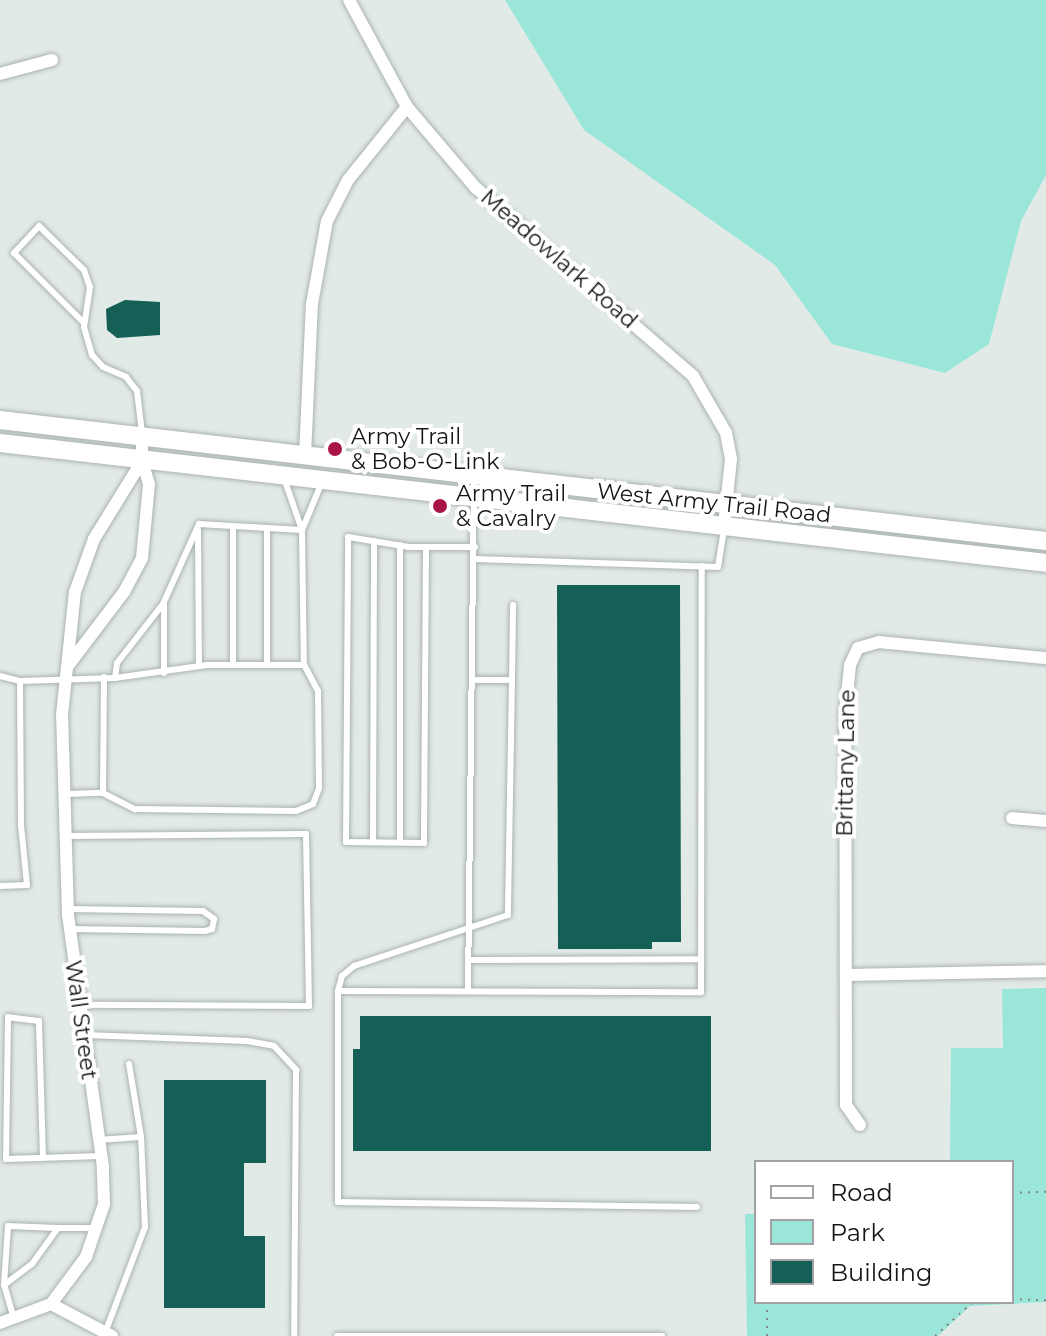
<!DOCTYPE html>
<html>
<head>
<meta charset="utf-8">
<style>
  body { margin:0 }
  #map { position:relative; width:1046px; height:1336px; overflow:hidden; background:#e2eae8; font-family:Montserrat,sans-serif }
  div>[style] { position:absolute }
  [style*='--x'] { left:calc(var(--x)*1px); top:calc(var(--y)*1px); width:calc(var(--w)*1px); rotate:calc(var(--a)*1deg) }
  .green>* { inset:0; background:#9ae6d9 }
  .building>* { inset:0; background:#145f56 }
  .path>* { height:2px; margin-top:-1px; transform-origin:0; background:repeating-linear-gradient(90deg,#808685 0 2px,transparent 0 8px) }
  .roads { filter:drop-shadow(0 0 2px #abb3b1) drop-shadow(0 0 2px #abb3b1) }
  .service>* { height:6px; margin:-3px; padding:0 3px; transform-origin:3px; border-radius:3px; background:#fff }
  .minor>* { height:12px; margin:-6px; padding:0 6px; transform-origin:6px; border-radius:6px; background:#fff }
  .secondary>* { height:18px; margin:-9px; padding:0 9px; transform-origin:9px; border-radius:9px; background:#fff }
  .dots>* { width:22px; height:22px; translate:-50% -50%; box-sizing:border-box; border:4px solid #fff; border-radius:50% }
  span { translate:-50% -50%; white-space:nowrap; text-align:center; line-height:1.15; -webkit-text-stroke:8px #fff; paint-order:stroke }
  .street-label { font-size:22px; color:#141616 }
  .poi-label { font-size:22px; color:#141616 }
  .left { translate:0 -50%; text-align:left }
  .legend { position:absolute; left:754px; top:1160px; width:260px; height:144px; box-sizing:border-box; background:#fff; border:2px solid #a1a2a2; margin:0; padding:10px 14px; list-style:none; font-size:24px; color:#141616 }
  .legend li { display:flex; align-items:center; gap:16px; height:40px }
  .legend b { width:40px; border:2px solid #a1a2a2 }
</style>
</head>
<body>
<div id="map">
  <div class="green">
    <i style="clip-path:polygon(505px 0,1046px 0,1046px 175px,1021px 221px,989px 344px,945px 373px,832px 344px,775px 265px,584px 130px)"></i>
    <i style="clip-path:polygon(1046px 988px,1046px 1302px,970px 1306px,938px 1336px,747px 1336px,745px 1214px,756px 1214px,756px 1302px,1012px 1302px,1012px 1162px,950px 1162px,951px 1048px,1003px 1048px,1002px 989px)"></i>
  </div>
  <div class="building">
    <i style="clip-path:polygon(125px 300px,160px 302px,160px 335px,117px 338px,107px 330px,106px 309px)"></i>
    <i style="clip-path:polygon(557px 585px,680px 585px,681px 942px,652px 942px,652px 949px,558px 949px)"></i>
    <i style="clip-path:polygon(360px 1016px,711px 1016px,711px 1151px,353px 1151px,353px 1049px,360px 1049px)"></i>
    <i style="clip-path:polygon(164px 1080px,266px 1080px,266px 1163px,244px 1163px,244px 1236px,265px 1236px,265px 1308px,164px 1308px)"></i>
  </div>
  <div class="path">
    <i style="--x:1012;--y:1193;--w:34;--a:-2"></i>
    <i style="--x:1012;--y:1299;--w:34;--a:2"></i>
    <i style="--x:767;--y:1302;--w:34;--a:90"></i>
    <i style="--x:935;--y:1336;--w:51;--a:-41.8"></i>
  </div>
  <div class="roads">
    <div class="service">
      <i style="--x:84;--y:323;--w:99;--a:-135"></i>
      <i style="--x:14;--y:253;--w:37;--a:-47"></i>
      <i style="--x:39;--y:226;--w:63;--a:44.4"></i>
      <i style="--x:84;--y:270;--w:18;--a:71"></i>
      <i style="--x:90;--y:287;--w:40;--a:98.5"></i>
      <i style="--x:84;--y:327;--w:29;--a:74"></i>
      <i style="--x:92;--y:355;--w:16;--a:47"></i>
      <i style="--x:103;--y:367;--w:25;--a:23"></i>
      <i style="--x:126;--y:377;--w:18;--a:52"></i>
      <i style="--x:137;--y:391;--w:42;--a:83.2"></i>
      <i style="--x:285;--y:481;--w:52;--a:70.9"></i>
      <i style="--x:302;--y:530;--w:135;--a:89.2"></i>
      <i style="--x:304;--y:665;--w:97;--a:180"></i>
      <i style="--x:207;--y:665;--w:93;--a:172"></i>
      <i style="--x:115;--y:678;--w:15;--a:-82"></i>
      <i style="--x:117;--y:663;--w:75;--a:-52.1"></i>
      <i style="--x:163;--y:604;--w:88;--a:-65.8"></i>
      <i style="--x:199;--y:524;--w:103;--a:3.3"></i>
      <i style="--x:233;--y:526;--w:139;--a:90"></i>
      <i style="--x:267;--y:528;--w:137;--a:90"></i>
      <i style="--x:198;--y:530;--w:136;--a:89.6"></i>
      <i style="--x:302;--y:530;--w:52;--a:-67.4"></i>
      <i style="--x:400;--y:545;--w:297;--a:90"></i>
      <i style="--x:426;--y:548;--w:295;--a:90.4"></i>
      <i style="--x:424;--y:843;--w:78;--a:-179.3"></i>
      <i style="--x:346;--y:842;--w:305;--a:-89.6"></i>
      <i style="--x:348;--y:537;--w:62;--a:9.3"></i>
      <i style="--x:409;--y:547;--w:66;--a:0"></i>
      <i style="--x:475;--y:559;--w:243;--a:1.9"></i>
      <i style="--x:718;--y:567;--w:38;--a:-81"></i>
      <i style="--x:164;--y:604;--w:69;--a:90"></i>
      <i style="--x:0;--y:676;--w:21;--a:14"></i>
      <i style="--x:473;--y:680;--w:39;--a:0"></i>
      <i style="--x:512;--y:680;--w:235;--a:91"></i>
      <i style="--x:508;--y:915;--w:162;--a:161.7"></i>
      <i style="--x:354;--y:966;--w:16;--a:140"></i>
      <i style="--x:342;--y:976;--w:16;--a:105"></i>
      <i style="--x:338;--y:991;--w:363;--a:0.2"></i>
      <i style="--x:701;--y:992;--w:426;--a:-89.9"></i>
      <i style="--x:512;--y:680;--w:75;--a:-89.2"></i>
      <i style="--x:103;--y:793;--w:36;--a:27"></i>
      <i style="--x:135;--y:809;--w:161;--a:0.7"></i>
      <i style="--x:296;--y:811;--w:18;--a:-22"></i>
      <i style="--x:313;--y:804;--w:17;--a:-69"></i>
      <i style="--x:319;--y:788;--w:97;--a:-90.6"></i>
      <i style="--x:318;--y:691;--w:30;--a:-118"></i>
      <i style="--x:66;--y:794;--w:37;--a:-2"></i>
      <i style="--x:103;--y:793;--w:116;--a:-89.5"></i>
      <i style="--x:66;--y:836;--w:240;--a:-0.5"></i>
      <i style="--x:306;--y:834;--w:172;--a:89"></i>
      <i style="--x:309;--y:1006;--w:228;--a:-179.7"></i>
      <i style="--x:373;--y:842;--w:301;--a:-89.8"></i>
      <i style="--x:0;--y:886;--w:27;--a:-2"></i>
      <i style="--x:27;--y:885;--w:60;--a:-95.7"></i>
      <i style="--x:21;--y:825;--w:144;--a:-90.4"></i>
      <i style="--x:20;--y:681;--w:95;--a:-1.8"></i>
      <i style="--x:67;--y:909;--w:136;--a:0.8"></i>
      <i style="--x:203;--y:911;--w:14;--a:36"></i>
      <i style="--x:214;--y:919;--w:10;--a:101"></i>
      <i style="--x:212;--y:929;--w:7;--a:164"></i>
      <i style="--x:205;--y:931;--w:136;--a:-179.2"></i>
      <i style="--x:469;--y:960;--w:232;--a:-0.2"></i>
      <i style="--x:338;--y:991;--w:211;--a:90"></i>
      <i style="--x:338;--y:1202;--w:359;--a:0.8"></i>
      <i style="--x:468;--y:991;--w:512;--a:-89.33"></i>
      <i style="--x:85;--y:1035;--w:162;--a:2.1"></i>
      <i style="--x:247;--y:1041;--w:27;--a:10"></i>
      <i style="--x:274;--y:1046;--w:33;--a:47"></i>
      <i style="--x:296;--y:1070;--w:266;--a:90.4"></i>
      <i style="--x:98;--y:1140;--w:43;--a:-4"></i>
      <i style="--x:141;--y:1137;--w:74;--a:-99.3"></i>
      <i style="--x:43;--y:1158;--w:137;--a:-91.7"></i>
      <i style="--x:39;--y:1021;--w:31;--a:-173"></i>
      <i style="--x:8;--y:1017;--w:142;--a:90.8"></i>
      <i style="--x:6;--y:1159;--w:95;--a:-1.8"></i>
      <i style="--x:4;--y:1285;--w:59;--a:-86.1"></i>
      <i style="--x:8;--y:1226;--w:50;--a:2.3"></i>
      <i style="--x:14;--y:1319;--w:35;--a:-106"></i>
      <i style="--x:4;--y:1285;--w:35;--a:-37"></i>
      <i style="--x:32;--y:1264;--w:44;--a:-54.2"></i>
      <i style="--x:58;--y:1228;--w:37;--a:0"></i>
      <i style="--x:105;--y:1333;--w:113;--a:-69.3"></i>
      <i style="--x:145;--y:1227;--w:90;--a:-92.5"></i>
      <i style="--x:337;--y:1336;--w:325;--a:0"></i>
    </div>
    <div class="minor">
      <i style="--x:349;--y:0;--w:122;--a:61.5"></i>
      <i style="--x:407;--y:107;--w:106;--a:49.6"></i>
      <i style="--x:476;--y:188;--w:287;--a:40.9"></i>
      <i style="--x:693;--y:376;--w:66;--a:59.9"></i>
      <i style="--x:726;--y:433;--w:26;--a:79"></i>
      <i style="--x:731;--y:459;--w:67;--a:96"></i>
      <i style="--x:0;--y:74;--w:54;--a:-15.1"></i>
      <i style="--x:305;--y:456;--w:152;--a:-87.4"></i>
      <i style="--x:312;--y:304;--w:84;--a:-79.8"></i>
      <i style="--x:327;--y:221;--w:46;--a:-62.9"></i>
      <i style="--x:348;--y:180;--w:94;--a:-51.1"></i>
      <i style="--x:67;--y:667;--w:94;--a:-52.8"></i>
      <i style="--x:124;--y:592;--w:38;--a:-62"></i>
      <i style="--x:142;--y:558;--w:74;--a:-84.6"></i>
      <i style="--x:149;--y:484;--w:24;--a:-107"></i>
      <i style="--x:142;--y:461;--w:24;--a:-90"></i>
      <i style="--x:1012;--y:818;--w:34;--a:5"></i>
      <i style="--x:846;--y:975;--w:200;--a:-1.1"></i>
      <i style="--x:860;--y:1125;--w:24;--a:-125"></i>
      <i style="--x:846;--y:1105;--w:389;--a:-90.1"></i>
      <i style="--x:845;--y:716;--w:51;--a:-84.4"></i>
      <i style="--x:850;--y:665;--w:19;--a:-65"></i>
      <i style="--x:858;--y:648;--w:22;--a:-16"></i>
      <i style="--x:879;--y:642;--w:168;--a:5.5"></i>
      <i style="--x:51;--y:1304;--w:69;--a:27.7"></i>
      <i style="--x:0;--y:1323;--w:54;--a:-20.4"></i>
      <i style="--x:51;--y:1304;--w:59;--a:-53.3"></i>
      <i style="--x:86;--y:1257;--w:56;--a:-71.2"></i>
      <i style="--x:104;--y:1204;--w:37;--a:-92"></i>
      <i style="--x:103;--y:1167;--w:255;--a:-97.9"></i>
      <i style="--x:68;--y:914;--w:199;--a:-91.7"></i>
      <i style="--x:62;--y:715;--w:124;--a:-84"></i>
      <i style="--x:75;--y:592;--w:56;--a:-70.3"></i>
      <i style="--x:94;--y:539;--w:92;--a:-58.4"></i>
    </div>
    <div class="secondary">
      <i style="--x:0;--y:420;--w:1053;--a:6.6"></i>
      <i style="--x:0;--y:443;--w:1053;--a:6.54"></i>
    </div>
  </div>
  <div class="dots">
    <i style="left:335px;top:449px;background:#a81348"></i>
    <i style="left:440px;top:506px;background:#a81348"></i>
  </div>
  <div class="street-label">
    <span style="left:559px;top:259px;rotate:41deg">Meadowlark Road</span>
    <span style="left:714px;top:503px;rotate:6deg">West Army Trail Road</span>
    <span style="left:846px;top:763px;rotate:-89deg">Brittany Lane</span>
    <span style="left:81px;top:1020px;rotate:82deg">Wall Street</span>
  </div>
  <div class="poi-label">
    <span class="left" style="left:351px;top:449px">Army Trail<br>&amp; Bob-O-Link</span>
    <span class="left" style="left:456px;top:506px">Army Trail<br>&amp; Cavalry</span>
  </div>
  <ul class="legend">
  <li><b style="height:10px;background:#fff"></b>Road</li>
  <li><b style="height:22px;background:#9ae6d9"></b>Park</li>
  <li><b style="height:22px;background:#145f56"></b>Building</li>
  </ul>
</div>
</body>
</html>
